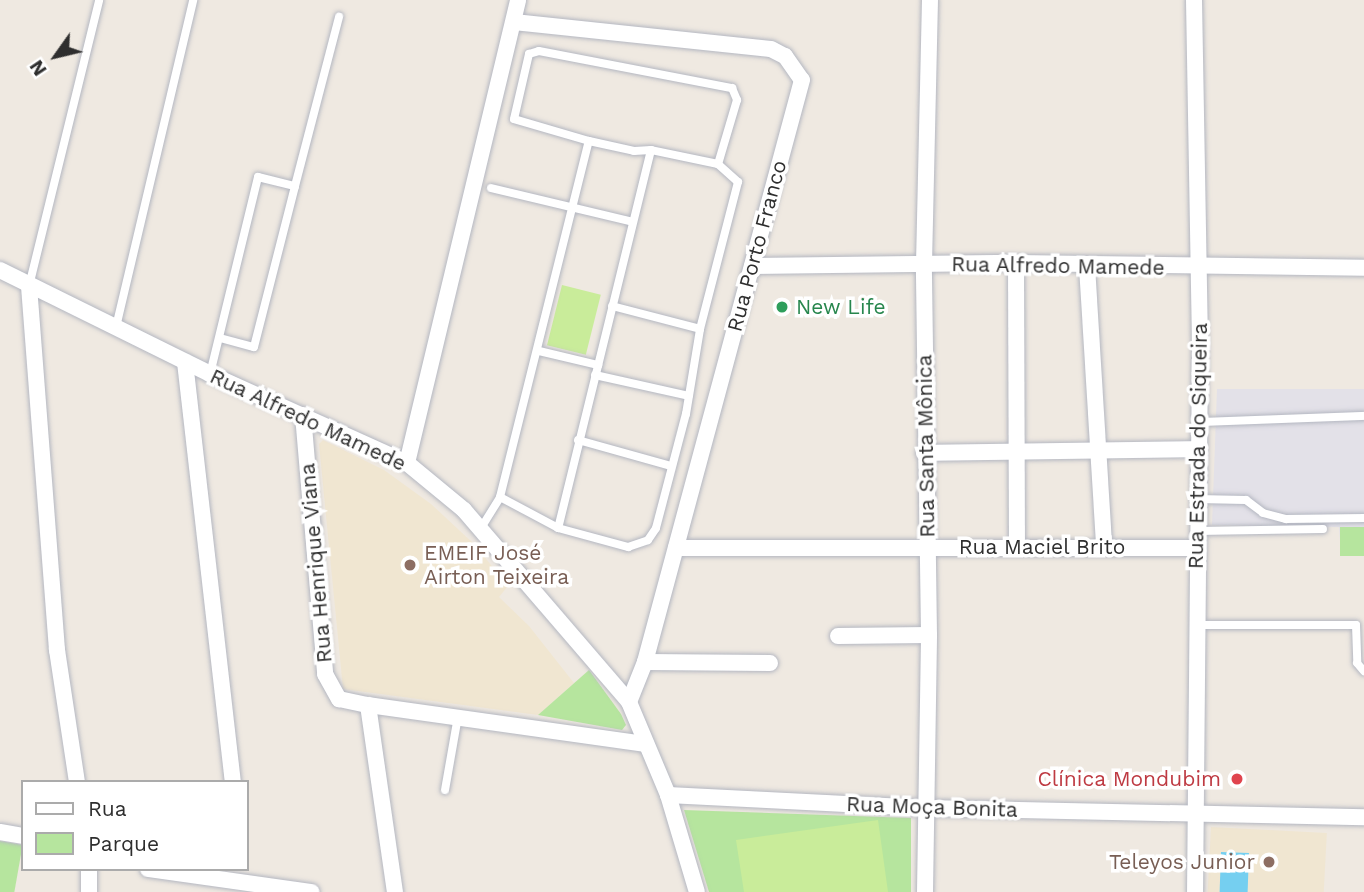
<!DOCTYPE html>
<html>
<head>
<meta charset="utf-8">
<style>
  body { margin:0 }
  #map { position:relative; width:1364px; height:892px; overflow:hidden; background:#efe9e1; font-family:"Work Sans",sans-serif }
  div>[style] { position:absolute }
  [style*='--x'] { left:calc(var(--x)*1px); top:calc(var(--y)*1px); width:calc(var(--w)*1px); rotate:calc(var(--a)*1deg) }
  .industrial>* { inset:0; background:#e3e1e8 }
  .education>* { inset:0; background:#f0e6d1; transform-origin:0 0 }
  .green>* { inset:0; background:#b6e59e; transform-origin:0 0 }
  .pitch>* { inset:0; background:#c9ec9a; transform-origin:0 0 }
  .water>* { inset:0; background:#75cff0; transform-origin:0 0 }
  .roads { filter:drop-shadow(0 0 2px #b4b7c1) drop-shadow(0 0 2px #b4b7c1) }
  .service>* { height:8px; margin:-4px; padding:0 4px; transform-origin:4px; border-radius:4px; background:#fff }
  .minor>* { height:16px; margin:-8px; padding:0 8px; transform-origin:8px; border-radius:8px; background:#fff }
  .dots>* { width:19px; height:19px; translate:-50% -50%; box-sizing:border-box; border:4px solid #fff; border-radius:50% }
  span { translate:-50% -50%; white-space:nowrap; text-align:center; line-height:1.15; -webkit-text-stroke:7px #fff; paint-order:stroke }
  .street-label { font-size:21px; color:#2e2e2e }
  .leisure-label { font-size:21px; color:#27864d }
  .left { translate:0 -50%; text-align:left }
  .education-label { font-size:21px; color:#785e54 }
  .right { translate:-100% -50%; text-align:right }
  .health-label { font-size:21px; color:#be3a42 }
  .legend { position:absolute; left:21px; top:780px; width:228px; height:91px; box-sizing:border-box; background:#fff; border:2px solid #ababab; margin:0; padding:9px 12px; list-style:none; font-size:21px; color:#2e2e2e }
  .legend li { display:flex; align-items:center; gap:14px; height:35px }
  .legend b { width:35px; border:2px solid #ababab }
  .north { position:absolute; left:21px; top:21px; width:70px; height:70px; -webkit-text-stroke:5px #fff; paint-order:stroke; rotate:236deg; font-size:19px; font-weight:700; line-height:28px; text-align:center; color:#2e2e2e }
  .north::after { content:''; display:block; margin:auto; width:24px; height:32px; background:#2e2e2e; clip-path:polygon(50% 0,100% 100%,50% 72%,0 100%) }
</style>
</head>
<body>
<div id="map">
  <div class="industrial">
    <i style="clip-path:polygon(1217px 389px,1364px 389px,1364px 556px,1341px 556px,1339px 527px,1212px 525px)"></i>
  </div>
  <div class="education">
    <i style="clip-path:polygon(323px 440px,384px 470px,431px 504px,474px 544px,508px 586px,499px 597px,529px 626px,574px 683px,538px 715px,343px 689px,319px 444px)"></i>
    <i style="left:1211px;top:827px;width:116px;height:65px;rotate:3deg"></i>
  </div>
  <div class="green">
    <i style="left:1340px;top:527px;width:24px;height:29px"></i>
    <i style="clip-path:polygon(589px 670px,621px 714px,626px 725px,622px 730px,538px 715px)"></i>
    <i style="clip-path:polygon(684px 810px,911px 818px,911px 892px,709px 892px)"></i>
    <i style="left:0;top:841px;width:23px;height:51px;rotate:10deg"></i>
  </div>
  <div class="pitch">
    <i style="left:562px;top:285px;width:40px;height:62px;rotate:14deg"></i>
    <i style="clip-path:polygon(878px 820px,888px 892px,744px 892px,736px 840px)"></i>
  </div>
  <div class="water">
    <i style="left:1221px;top:852px;width:28px;height:40px;rotate:2deg"></i>
  </div>
  <div class="roads">
    <div class="service">
      <i style="--x:589;--y:141;--w:78;--a:-163.7"></i>
      <i style="--x:514;--y:119;--w:67;--a:-77"></i>
      <i style="--x:529;--y:54;--w:10;--a:-17"></i>
      <i style="--x:539;--y:51;--w:197;--a:10.9"></i>
      <i style="--x:732;--y:88;--w:13;--a:67"></i>
      <i style="--x:737;--y:100;--w:67;--a:106.5"></i>
      <i style="--x:718;--y:164;--w:68;--a:-168.2"></i>
      <i style="--x:491;--y:188;--w:143;--a:13.4"></i>
      <i style="--x:29;--y:286;--w:294;--a:-76.2"></i>
      <i style="--x:612;--y:306;--w:91;--a:14.6"></i>
      <i style="--x:116;--y:327;--w:336;--a:-76.7"></i>
      <i style="--x:220;--y:338;--w:35;--a:15"></i>
      <i style="--x:254;--y:347;--w:166;--a:-75.7"></i>
      <i style="--x:539;--y:351;--w:61;--a:13.3"></i>
      <i style="--x:210;--y:374;--w:203;--a:-76.3"></i>
      <i style="--x:258;--y:177;--w:38;--a:14"></i>
      <i style="--x:295;--y:186;--w:175;--a:-75.4"></i>
      <i style="--x:595;--y:375;--w:96;--a:12.6"></i>
      <i style="--x:1199;--y:422;--w:165;--a:-2.1"></i>
      <i style="--x:578;--y:440;--w:97;--a:15.6"></i>
      <i style="--x:500;--y:497;--w:66;--a:28.1"></i>
      <i style="--x:1197;--y:499;--w:49;--a:1.2"></i>
      <i style="--x:1246;--y:500;--w:21;--a:37"></i>
      <i style="--x:1263;--y:513;--w:24;--a:15"></i>
      <i style="--x:1286;--y:519;--w:78;--a:-0.7"></i>
      <i style="--x:481;--y:528;--w:36;--a:-58"></i>
      <i style="--x:500;--y:497;--w:367;--a:-76"></i>
      <i style="--x:589;--y:141;--w:46;--a:12.5"></i>
      <i style="--x:634;--y:151;--w:17;--a:-3"></i>
      <i style="--x:651;--y:150;--w:389;--a:103.8"></i>
      <i style="--x:558;--y:528;--w:73;--a:15.2"></i>
      <i style="--x:628;--y:547;--w:21;--a:-19"></i>
      <i style="--x:648;--y:540;--w:14;--a:-56"></i>
      <i style="--x:656;--y:528;--w:118;--a:-75.3"></i>
      <i style="--x:686;--y:414;--w:86;--a:-80.6"></i>
      <i style="--x:700;--y:329;--w:152;--a:-75.5"></i>
      <i style="--x:738;--y:182;--w:27;--a:-138"></i>
      <i style="--x:1197;--y:531;--w:126;--a:-0.9"></i>
      <i style="--x:1198;--y:625;--w:158;--a:0"></i>
      <i style="--x:1356;--y:625;--w:38;--a:88"></i>
      <i style="--x:1357;--y:663;--w:11;--a:49"></i>
      <i style="--x:445;--y:790;--w:75;--a:-80"></i>
    </div>
    <div class="minor">
      <i style="--x:1194;--y:0;--w:355;--a:89"></i>
      <i style="--x:1200;--y:355;--w:537;--a:90.53"></i>
      <i style="--x:514;--y:22;--w:258;--a:6"></i>
      <i style="--x:771;--y:49;--w:16;--a:27"></i>
      <i style="--x:785;--y:56;--w:29;--a:55"></i>
      <i style="--x:802;--y:80;--w:603;--a:105.1"></i>
      <i style="--x:645;--y:662;--w:43;--a:111.8"></i>
      <i style="--x:1016;--y:263;--w:285;--a:89.8"></i>
      <i style="--x:752;--y:266;--w:264;--a:-0.7"></i>
      <i style="--x:1016;--y:263;--w:348;--a:0.8"></i>
      <i style="--x:1087;--y:266;--w:282;--a:86.5"></i>
      <i style="--x:0;--y:270;--w:234;--a:26.3"></i>
      <i style="--x:210;--y:374;--w:216;--a:24.3"></i>
      <i style="--x:407;--y:463;--w:74;--a:39.5"></i>
      <i style="--x:464;--y:510;--w:253;--a:49.3"></i>
      <i style="--x:629;--y:702;--w:101;--a:67.2"></i>
      <i style="--x:668;--y:795;--w:101;--a:73.4"></i>
      <i style="--x:29;--y:286;--w:365;--a:85.6"></i>
      <i style="--x:57;--y:650;--w:134;--a:81.4"></i>
      <i style="--x:185;--y:362;--w:423;--a:83.5"></i>
      <i style="--x:303;--y:415;--w:260;--a:85.1"></i>
      <i style="--x:325;--y:674;--w:29;--a:61"></i>
      <i style="--x:339;--y:699;--w:30;--a:12"></i>
      <i style="--x:368;--y:705;--w:189;--a:81.8"></i>
      <i style="--x:924;--y:453;--w:274;--a:-0.8"></i>
      <i style="--x:407;--y:463;--w:476;--a:-76.5"></i>
      <i style="--x:676;--y:548;--w:521;--a:0"></i>
      <i style="--x:838;--y:636;--w:91;--a:-0.6"></i>
      <i style="--x:645;--y:662;--w:125;--a:0.5"></i>
      <i style="--x:368;--y:705;--w:280;--a:8"></i>
      <i style="--x:668;--y:795;--w:257;--a:2.9"></i>
      <i style="--x:925;--y:808;--w:439;--a:1.2"></i>
      <i style="--x:0;--y:832;--w:23;--a:10"></i>
      <i style="--x:89;--y:869;--w:23;--a:90"></i>
      <i style="--x:148;--y:869;--w:165;--a:8"></i>
      <i style="--x:925;--y:892;--w:257;--a:-89.1"></i>
      <i style="--x:929;--y:635;--w:371;--a:-90.8"></i>
      <i style="--x:924;--y:264;--w:264;--a:-88.7"></i>
    </div>
  </div>
  <div class="dots">
    <i style="left:782px;top:307px;background:#2e9e5b"></i>
    <i style="left:410px;top:565px;background:#8d6e63"></i>
    <i style="left:1237px;top:779px;background:#e0444e"></i>
    <i style="left:1269px;top:862px;background:#8d6e63"></i>
  </div>
  <div class="street-label">
    <span style="left:757px;top:246px;rotate:-75deg">Rua Porto Franco</span>
    <span style="left:1058px;top:266px;rotate:1deg">Rua Alfredo Mamede</span>
    <span style="left:308px;top:420px;rotate:25deg">Rua Alfredo Mamede</span>
    <span style="left:926px;top:446px;rotate:-91deg">Rua Santa Mônica</span>
    <span style="left:1198px;top:446px;rotate:-89deg">Rua Estrada do Siqueira</span>
    <span style="left:1042px;top:547px">Rua Maciel Brito</span>
    <span style="left:316px;top:563px;rotate:-95deg">Rua Henrique Viana</span>
    <span style="left:932px;top:807px;rotate:2deg">Rua Moça Bonita</span>
  </div>
  <div class="leisure-label">
    <span class="left" style="left:796px;top:307px">New Life</span>
  </div>
  <div class="education-label">
    <span class="left" style="left:424px;top:565px">EMEIF José<br>Airton Teixeira</span>
    <span class="right" style="left:1255px;top:862px">Teleyos Junior</span>
  </div>
  <div class="health-label">
    <span class="right" style="left:1221px;top:779px">Clínica Mondubim</span>
  </div>
  <ul class="legend">
  <li><b style="height:9px;background:#fff"></b>Rua</li>
  <li><b style="height:19px;background:#b6e59e"></b>Parque</li>
  </ul>
  <div class="north">N</div>
</div>
</body>
</html>
